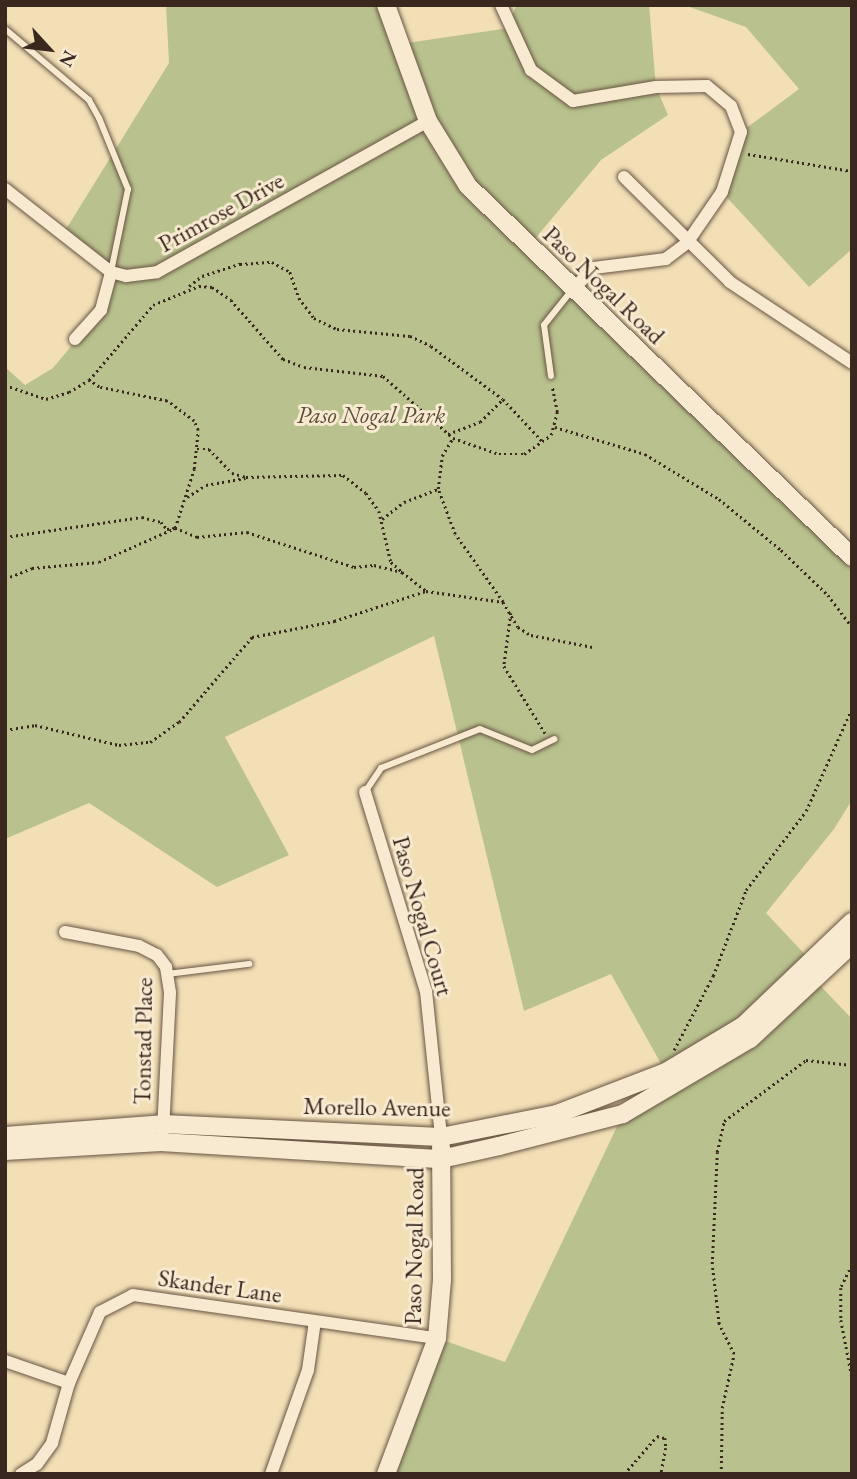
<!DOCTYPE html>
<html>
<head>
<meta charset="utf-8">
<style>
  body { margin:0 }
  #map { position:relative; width:857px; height:1479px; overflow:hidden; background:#f2dfb6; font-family:"EB Garamond",serif }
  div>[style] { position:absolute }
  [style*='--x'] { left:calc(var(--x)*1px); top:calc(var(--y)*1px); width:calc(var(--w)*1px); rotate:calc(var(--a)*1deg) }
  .green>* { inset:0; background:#b9c28e }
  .path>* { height:2.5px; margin-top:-1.25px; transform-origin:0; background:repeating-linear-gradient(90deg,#3a271e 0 2px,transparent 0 5.5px) }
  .roads { filter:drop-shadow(0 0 2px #685544) drop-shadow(0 0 2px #685544) }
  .lane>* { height:6px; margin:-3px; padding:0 3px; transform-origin:3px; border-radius:3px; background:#f7ead0 }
  .street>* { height:12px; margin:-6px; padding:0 6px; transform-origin:6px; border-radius:6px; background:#f7ead0 }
  .secondary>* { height:18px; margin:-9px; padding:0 9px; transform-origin:9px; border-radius:9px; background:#f7ead0 }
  span { translate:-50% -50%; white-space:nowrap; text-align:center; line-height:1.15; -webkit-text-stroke:6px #f7ead0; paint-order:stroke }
  .street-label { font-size:24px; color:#3a271e }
  .park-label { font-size:24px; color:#5a4e3a; font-style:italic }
  .frame { position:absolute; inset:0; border:7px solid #3a271e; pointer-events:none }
  .north { position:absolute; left:14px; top:14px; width:70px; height:70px; -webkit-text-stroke:5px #f7ead0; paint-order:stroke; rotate:117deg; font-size:19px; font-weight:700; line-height:28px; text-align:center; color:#3a271e }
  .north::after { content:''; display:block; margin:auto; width:24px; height:32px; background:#3a271e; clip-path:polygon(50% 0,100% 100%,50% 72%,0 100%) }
</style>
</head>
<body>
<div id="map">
  <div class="green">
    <i style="clip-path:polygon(166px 5px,386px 5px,400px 44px,509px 28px,516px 5px,649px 5px,656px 87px,668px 115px,601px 160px,528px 247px,852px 550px,852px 800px,834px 829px,766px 913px,813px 963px,743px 1026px,664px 1069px,611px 974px,524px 1011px,434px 636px,225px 737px,289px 855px,217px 887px,89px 803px,5px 839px,5px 367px,25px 385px,53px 368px,101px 310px,111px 272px,63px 234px,169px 63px)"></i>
    <i style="clip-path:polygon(684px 5px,852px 5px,852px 249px,809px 287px,722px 192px,741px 132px,799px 89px,746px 27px)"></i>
    <i style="clip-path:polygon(815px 980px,852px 1019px,852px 1474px,386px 1474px,437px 1338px,505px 1362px,623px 1114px)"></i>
  </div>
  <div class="path">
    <i style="--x:748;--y:154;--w:105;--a:9.3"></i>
    <i style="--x:189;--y:286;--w:16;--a:-38"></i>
    <i style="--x:202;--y:276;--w:40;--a:-18"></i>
    <i style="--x:240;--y:264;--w:32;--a:-4"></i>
    <i style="--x:272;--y:262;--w:21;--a:29"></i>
    <i style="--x:290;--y:272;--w:28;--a:71"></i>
    <i style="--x:299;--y:298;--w:25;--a:53"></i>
    <i style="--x:314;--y:318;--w:25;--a:26"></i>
    <i style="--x:337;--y:329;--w:73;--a:5.5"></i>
    <i style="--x:410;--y:336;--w:23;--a:25"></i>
    <i style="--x:431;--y:346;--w:89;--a:36.4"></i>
    <i style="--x:503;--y:399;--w:60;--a:47"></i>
    <i style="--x:5;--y:385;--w:43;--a:18.9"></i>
    <i style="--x:46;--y:399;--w:24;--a:-17"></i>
    <i style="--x:69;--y:392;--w:23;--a:-31"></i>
    <i style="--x:89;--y:380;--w:99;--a:-49.5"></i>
    <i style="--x:153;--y:305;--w:50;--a:-22.4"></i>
    <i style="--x:199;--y:286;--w:13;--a:4"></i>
    <i style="--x:212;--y:287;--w:23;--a:34"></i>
    <i style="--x:231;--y:300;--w:79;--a:48.6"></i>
    <i style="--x:283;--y:359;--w:22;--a:21"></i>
    <i style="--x:304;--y:367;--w:80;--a:6.5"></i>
    <i style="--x:383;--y:376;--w:94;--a:41.5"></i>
    <i style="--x:453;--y:438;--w:49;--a:19.2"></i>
    <i style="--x:499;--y:454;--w:25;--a:0"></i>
    <i style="--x:524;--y:454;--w:33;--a:-35"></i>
    <i style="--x:551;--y:435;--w:24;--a:-75"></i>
    <i style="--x:557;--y:412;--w:26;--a:-101"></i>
    <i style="--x:555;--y:427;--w:94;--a:16.7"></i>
    <i style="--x:645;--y:454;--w:87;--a:31.3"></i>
    <i style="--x:719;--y:499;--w:80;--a:39.4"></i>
    <i style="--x:781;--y:550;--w:65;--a:43.8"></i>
    <i style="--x:828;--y:595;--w:40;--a:53"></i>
    <i style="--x:448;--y:434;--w:34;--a:-21"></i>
    <i style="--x:480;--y:422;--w:33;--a:-45"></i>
    <i style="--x:197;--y:449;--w:12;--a:0"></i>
    <i style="--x:209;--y:449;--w:33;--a:46"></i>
    <i style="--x:232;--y:473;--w:15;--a:16"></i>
    <i style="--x:246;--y:477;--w:97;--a:-1.2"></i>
    <i style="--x:343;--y:475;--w:29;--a:38"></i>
    <i style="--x:366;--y:493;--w:22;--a:54"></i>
    <i style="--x:379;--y:511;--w:52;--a:76.8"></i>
    <i style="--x:391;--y:562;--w:15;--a:42"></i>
    <i style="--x:187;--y:497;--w:22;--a:-32"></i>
    <i style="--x:206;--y:485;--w:40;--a:-10"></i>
    <i style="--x:382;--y:519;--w:28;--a:-38"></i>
    <i style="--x:404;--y:502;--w:36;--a:-21"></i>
    <i style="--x:5;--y:537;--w:138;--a:-8.3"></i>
    <i style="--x:142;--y:517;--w:20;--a:15"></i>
    <i style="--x:161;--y:522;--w:9;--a:49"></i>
    <i style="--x:167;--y:529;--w:8;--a:-7"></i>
    <i style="--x:175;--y:528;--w:62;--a:-72.1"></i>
    <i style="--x:194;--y:469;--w:39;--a:-84"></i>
    <i style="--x:198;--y:430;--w:10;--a:-114"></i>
    <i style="--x:194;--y:421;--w:34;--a:-143"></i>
    <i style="--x:167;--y:401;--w:69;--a:-168.4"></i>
    <i style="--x:99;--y:387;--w:12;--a:-145"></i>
    <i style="--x:5;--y:579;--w:29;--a:-22"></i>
    <i style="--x:32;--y:568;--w:67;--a:-5.1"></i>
    <i style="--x:99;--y:562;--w:83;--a:-24.1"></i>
    <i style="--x:175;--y:528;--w:24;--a:22"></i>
    <i style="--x:197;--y:537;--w:50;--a:-5.7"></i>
    <i style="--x:247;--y:532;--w:113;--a:18.1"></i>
    <i style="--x:354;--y:567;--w:20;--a:-6"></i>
    <i style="--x:374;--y:565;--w:29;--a:14"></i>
    <i style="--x:402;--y:572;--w:31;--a:38"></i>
    <i style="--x:426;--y:591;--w:78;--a:8.1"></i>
    <i style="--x:503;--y:602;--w:83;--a:-125.2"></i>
    <i style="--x:455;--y:534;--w:48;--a:-110.7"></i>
    <i style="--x:438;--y:489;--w:33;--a:-83"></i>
    <i style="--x:442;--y:456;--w:21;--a:-59"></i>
    <i style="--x:503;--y:602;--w:29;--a:59"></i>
    <i style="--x:518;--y:627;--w:15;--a:32"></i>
    <i style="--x:531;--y:635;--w:63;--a:11"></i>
    <i style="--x:511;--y:613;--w:53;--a:97.5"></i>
    <i style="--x:504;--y:666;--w:79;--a:58.5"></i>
    <i style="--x:5;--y:730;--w:30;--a:-9"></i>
    <i style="--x:35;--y:725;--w:86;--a:13.4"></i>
    <i style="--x:119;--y:745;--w:31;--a:-6"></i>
    <i style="--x:150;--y:742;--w:35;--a:-35"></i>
    <i style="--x:179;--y:722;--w:112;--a:-49.3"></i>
    <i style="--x:252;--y:637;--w:84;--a:-11"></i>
    <i style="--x:334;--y:621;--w:97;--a:-18.1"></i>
    <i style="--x:674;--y:1050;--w:84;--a:-62.2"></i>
    <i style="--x:713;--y:976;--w:92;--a:-69"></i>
    <i style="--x:746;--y:890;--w:99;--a:-52.8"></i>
    <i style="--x:806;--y:811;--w:113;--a:-65.9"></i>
    <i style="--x:852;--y:1265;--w:25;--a:116"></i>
    <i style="--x:841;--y:1288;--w:32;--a:90"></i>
    <i style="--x:841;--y:1320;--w:58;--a:79.1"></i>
    <i style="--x:852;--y:1402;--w:45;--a:90"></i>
    <i style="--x:624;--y:1474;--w:50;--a:-49"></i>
    <i style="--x:657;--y:1436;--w:8;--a:14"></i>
    <i style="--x:665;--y:1438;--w:10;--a:84"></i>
    <i style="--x:666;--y:1448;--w:26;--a:101"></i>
    <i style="--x:721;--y:1474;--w:66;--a:-89.1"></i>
    <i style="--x:722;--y:1408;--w:55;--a:-77.5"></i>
    <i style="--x:734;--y:1354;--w:34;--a:-117"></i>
    <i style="--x:719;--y:1324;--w:60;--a:-96.7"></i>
    <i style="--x:712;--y:1264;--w:112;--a:-87.4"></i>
    <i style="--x:717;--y:1152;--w:32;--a:-77"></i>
    <i style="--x:724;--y:1121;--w:102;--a:-36.6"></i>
    <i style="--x:806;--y:1060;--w:46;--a:6.2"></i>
  </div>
  <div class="roads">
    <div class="lane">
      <i style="--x:5;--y:29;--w:110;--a:40.2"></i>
      <i style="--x:89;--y:100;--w:21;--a:61"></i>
      <i style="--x:99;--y:118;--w:77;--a:67.8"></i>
      <i style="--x:128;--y:189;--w:85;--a:101.6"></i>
      <i style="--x:551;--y:376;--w:51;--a:-97.8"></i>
      <i style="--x:544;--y:325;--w:45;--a:-51.3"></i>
      <i style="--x:365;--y:792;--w:29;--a:-56"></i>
      <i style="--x:381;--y:768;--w:106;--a:-21.5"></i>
      <i style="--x:480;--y:729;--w:56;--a:22"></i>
      <i style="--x:532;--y:750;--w:25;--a:-26"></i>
      <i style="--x:167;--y:974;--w:83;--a:-7"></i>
    </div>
    <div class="street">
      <i style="--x:501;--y:5;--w:72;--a:65.2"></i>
      <i style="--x:531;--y:70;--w:52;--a:36.4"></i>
      <i style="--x:573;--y:101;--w:84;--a:-9.6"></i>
      <i style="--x:656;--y:87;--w:51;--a:-1.1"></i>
      <i style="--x:707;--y:86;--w:31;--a:40"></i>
      <i style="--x:731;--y:106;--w:28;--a:69"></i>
      <i style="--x:741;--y:132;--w:63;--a:107.6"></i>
      <i style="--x:722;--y:192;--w:62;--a:124.5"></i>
      <i style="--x:687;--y:243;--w:26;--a:143"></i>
      <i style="--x:666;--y:259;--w:73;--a:172.9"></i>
      <i style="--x:594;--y:268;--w:28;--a:135"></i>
      <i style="--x:624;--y:177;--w:149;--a:44.7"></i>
      <i style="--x:730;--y:282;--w:146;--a:33.6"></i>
      <i style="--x:5;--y:189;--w:135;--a:38.1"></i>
      <i style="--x:111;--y:272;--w:16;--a:15"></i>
      <i style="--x:126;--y:276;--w:31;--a:-7"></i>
      <i style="--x:157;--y:272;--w:310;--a:-29.1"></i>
      <i style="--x:75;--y:339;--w:39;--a:-48"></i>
      <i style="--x:101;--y:310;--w:39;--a:-75"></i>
      <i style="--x:365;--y:792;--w:208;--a:73"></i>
      <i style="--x:426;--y:991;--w:147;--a:84.1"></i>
      <i style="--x:65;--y:932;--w:75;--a:10.7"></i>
      <i style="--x:139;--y:946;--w:20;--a:27"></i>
      <i style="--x:157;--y:955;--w:15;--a:53"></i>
      <i style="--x:166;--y:967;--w:26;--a:81"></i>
      <i style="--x:170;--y:993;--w:138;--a:92.9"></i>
      <i style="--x:5;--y:1361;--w:68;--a:19"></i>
      <i style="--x:21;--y:1474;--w:19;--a:-32"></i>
      <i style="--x:37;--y:1464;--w:26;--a:-54"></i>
      <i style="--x:52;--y:1443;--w:62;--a:-74.2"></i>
      <i style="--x:69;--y:1383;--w:77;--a:-66.4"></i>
      <i style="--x:100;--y:1312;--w:37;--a:-27"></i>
      <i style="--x:133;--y:1295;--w:307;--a:8.1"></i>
      <i style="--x:271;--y:1474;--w:110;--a:-70.4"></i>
      <i style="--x:308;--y:1370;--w:49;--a:-81.9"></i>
    </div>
    <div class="secondary">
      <i style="--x:386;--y:5;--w:123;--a:70.1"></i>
      <i style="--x:428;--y:121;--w:76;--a:58.4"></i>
      <i style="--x:468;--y:186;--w:534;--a:44.01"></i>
      <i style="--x:5;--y:1136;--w:158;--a:-4.3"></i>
      <i style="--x:163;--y:1124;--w:278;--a:2.7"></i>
      <i style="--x:441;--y:1137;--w:118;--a:-11.2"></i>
      <i style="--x:557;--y:1114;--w:117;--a:-21.1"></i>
      <i style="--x:666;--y:1072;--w:90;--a:-30.9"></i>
      <i style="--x:743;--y:1026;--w:151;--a:-43.7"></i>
      <i style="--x:5;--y:1151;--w:156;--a:-3.3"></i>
      <i style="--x:161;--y:1142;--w:281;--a:3.5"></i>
      <i style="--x:441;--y:1159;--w:59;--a:-12.6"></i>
      <i style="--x:499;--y:1146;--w:128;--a:-14.5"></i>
      <i style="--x:623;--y:1114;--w:147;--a:-30.6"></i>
      <i style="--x:750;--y:1039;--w:139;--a:-43"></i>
      <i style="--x:386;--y:1474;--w:145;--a:-69.4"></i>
      <i style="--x:437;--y:1338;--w:58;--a:-85.1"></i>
      <i style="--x:442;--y:1280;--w:133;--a:-90.4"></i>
    </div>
  </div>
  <div class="street-label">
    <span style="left:221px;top:212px;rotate:-29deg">Primrose Drive</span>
    <span style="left:604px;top:285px;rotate:44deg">Paso Nogal Road</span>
    <span style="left:423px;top:916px;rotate:74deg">Paso Nogal Court</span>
    <span style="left:143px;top:1041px;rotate:-89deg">Tonstad Place</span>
    <span style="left:377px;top:1107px;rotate:1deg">Morello Avenue</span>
    <span style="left:414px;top:1246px;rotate:-89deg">Paso Nogal Road</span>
    <span style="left:220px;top:1286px;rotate:8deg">Skander Lane</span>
  </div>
  <div class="park-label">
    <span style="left:371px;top:415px">Paso Nogal Park</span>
  </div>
  <div class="frame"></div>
  <div class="north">N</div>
</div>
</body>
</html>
